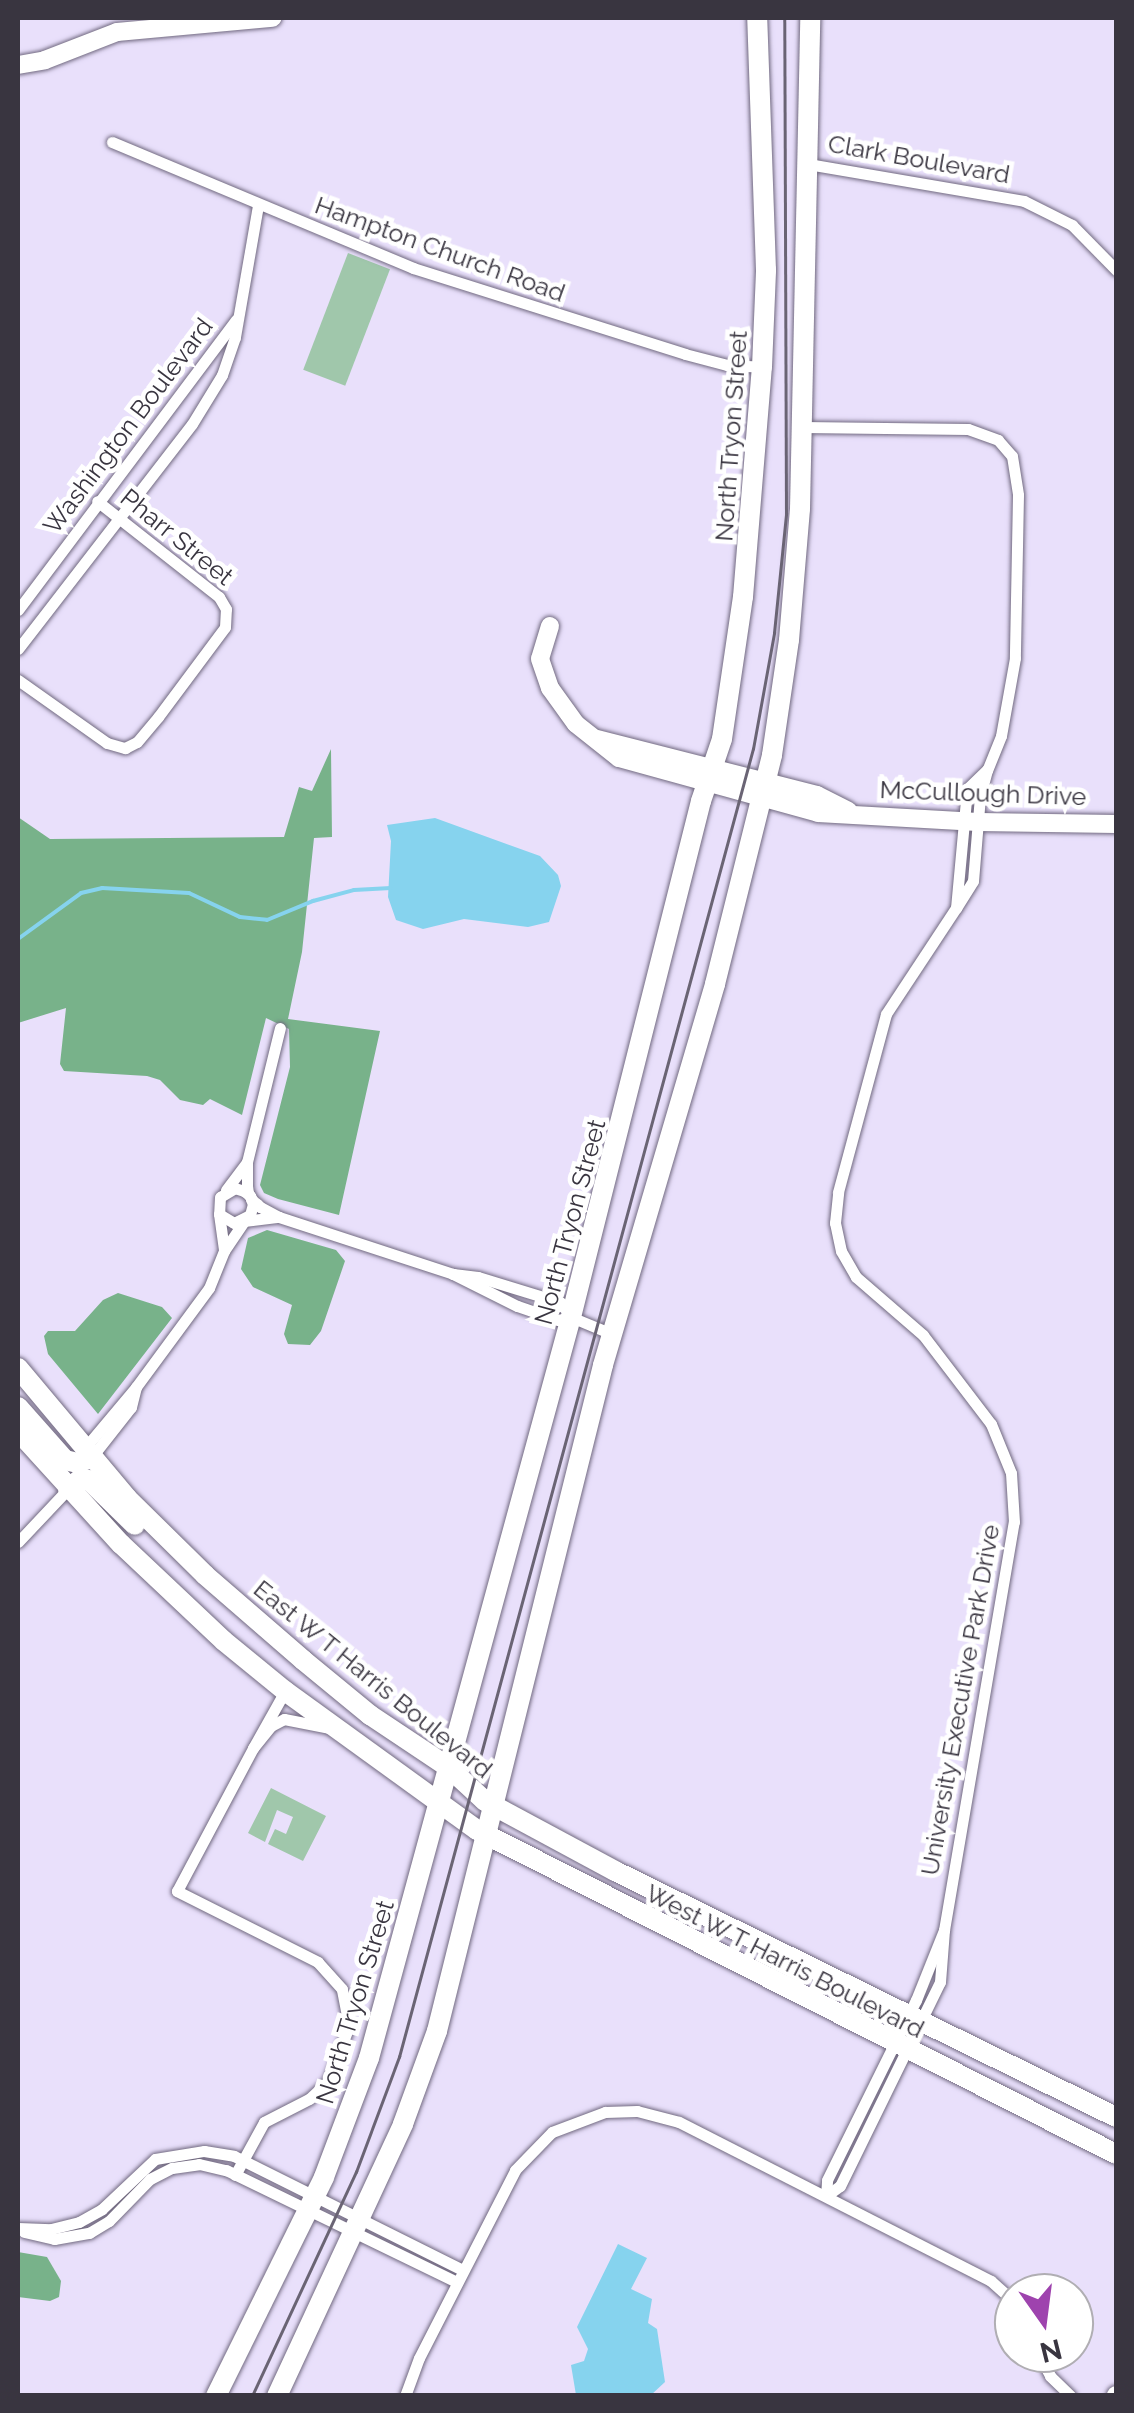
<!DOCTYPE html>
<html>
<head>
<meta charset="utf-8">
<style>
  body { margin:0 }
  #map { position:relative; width:1134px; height:2413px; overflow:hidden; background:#e9e0fb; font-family:Raleway,sans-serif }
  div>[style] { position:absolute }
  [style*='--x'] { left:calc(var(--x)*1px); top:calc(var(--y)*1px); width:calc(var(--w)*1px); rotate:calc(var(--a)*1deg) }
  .green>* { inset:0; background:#a0c7ab; transform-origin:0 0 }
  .forest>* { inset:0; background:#78b28a }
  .water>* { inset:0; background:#86d3ee }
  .stream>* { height:4px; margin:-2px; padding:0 2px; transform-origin:2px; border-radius:2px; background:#86d3ee }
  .roads { filter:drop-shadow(0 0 2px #716980) drop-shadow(0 0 2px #716980) }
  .street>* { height:11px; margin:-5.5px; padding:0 5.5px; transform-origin:5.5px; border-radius:5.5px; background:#fff }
  .secondary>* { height:18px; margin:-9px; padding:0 9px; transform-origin:9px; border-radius:9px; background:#fff }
  .primary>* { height:20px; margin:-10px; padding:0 10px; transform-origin:10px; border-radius:10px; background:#fff }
  .tram>* { height:2.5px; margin:-1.25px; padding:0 1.25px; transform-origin:1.25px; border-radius:1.25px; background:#6a6474 }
  span { translate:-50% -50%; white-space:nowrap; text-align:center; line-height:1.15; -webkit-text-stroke:9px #fff; paint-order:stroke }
  .street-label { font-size:25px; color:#393540 }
  .frame { position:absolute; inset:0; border:20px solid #393540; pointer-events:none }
  .north { position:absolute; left:994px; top:2273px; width:100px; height:100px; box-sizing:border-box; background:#fff; border:2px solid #b0aeb3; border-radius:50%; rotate:166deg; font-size:28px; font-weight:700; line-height:40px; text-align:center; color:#393540 }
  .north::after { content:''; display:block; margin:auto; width:35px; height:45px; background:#9e43ae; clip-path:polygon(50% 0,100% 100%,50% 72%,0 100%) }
</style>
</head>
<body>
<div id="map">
  <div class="green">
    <i style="left:348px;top:253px;width:45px;height:125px;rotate:21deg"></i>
    <i style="clip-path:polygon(271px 1788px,326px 1816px,303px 1861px,268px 1844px,275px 1829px,286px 1834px,293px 1817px,277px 1810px,265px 1842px,248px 1833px)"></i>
  </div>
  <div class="forest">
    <i style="clip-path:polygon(331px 749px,332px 837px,314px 838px,302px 952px,288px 1019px,380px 1031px,339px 1215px,278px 1199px,264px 1193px,260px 1185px,290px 1067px,289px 1029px,266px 1018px,242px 1115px,210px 1099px,203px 1105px,180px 1100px,160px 1080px,147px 1076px,64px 1071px,60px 1064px,66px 1008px,18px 1023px,18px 817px,50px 839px,284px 837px,299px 787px,312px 791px)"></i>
    <i style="clip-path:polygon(267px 1230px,336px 1250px,345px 1261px,321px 1331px,310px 1345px,288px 1344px,284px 1334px,292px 1305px,253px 1287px,241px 1269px,248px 1238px)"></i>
    <i style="clip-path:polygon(118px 1293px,162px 1307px,172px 1318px,98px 1414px,48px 1354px,44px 1336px,48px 1331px,75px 1331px,103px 1300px)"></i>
    <i style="clip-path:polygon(18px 2252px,47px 2257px,61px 2281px,59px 2297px,50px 2301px,18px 2297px)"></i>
  </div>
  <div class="water">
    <i style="clip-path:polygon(435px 818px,540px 856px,558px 875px,561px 886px,549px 922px,528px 927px,464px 919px,423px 929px,396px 920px,388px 897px,391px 841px,387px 825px)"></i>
    <i style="clip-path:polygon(618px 2244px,647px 2258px,631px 2289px,652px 2299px,648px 2323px,657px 2329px,665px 2382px,651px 2395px,576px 2395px,571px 2365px,584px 2361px,588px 2349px,577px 2327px)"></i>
  </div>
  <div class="stream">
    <i style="--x:18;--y:939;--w:78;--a:-36.1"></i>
    <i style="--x:81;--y:893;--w:22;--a:-13"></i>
    <i style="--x:102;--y:888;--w:87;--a:3.3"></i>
    <i style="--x:189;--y:893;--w:56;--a:25.2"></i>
    <i style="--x:240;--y:917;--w:27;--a:6"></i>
    <i style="--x:267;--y:920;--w:50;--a:-22.4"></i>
    <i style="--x:313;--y:901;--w:42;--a:-15"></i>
    <i style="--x:354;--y:890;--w:37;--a:-3"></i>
  </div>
  <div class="roads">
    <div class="street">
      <i style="--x:112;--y:142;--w:326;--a:22.7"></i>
      <i style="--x:413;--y:268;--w:285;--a:17.5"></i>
      <i style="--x:685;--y:354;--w:43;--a:14.7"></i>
      <i style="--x:727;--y:365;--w:35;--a:3"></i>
      <i style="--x:808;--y:164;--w:219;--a:9.7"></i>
      <i style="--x:1024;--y:201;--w:54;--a:26.6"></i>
      <i style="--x:1072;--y:225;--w:63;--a:45.6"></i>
      <i style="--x:802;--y:427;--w:166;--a:0.7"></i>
      <i style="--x:968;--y:429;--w:32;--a:20"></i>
      <i style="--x:998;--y:440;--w:21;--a:49"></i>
      <i style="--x:1012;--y:456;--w:39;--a:81"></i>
      <i style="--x:1018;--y:495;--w:163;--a:91.1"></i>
      <i style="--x:1015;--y:658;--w:79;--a:100.2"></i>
      <i style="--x:1001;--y:736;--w:37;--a:112"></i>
      <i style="--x:18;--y:610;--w:363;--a:-53.1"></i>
      <i style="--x:18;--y:649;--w:284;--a:-52.3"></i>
      <i style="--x:192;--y:424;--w:57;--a:-58.5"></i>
      <i style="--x:222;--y:375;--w:40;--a:-71.1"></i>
      <i style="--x:235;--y:337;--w:134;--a:-80.1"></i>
      <i style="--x:18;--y:680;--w:109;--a:35.3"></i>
      <i style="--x:107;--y:743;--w:19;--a:16"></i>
      <i style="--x:125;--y:748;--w:13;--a:-27"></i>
      <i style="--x:137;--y:742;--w:33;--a:-50"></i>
      <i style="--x:158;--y:717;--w:112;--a:-53.3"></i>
      <i style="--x:225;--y:627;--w:18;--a:-87"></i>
      <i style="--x:226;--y:609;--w:14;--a:-120"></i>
      <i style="--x:219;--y:597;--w:155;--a:-141.8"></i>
      <i style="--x:987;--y:770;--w:27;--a:105"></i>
      <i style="--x:980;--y:796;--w:85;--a:94.7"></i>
      <i style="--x:973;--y:881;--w:32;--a:122"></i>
      <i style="--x:956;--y:908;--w:120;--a:-84.7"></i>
      <i style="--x:967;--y:789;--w:28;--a:-44"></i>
      <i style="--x:247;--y:1162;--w:138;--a:-76.2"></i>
      <i style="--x:219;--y:1214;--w:37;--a:82"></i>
      <i style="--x:224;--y:1251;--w:36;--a:-56"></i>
      <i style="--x:244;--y:1221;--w:35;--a:-7"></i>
      <i style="--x:279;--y:1217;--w:21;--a:-152"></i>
      <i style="--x:260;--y:1207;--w:4;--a:-135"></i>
      <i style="--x:257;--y:1204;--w:5;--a:-143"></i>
      <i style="--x:253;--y:1201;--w:6;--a:-121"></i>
      <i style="--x:250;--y:1196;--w:3;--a:-135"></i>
      <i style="--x:248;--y:1194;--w:5;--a:-143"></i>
      <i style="--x:244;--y:1191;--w:9;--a:-162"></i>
      <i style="--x:235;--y:1188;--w:17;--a:149"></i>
      <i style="--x:220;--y:1197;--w:17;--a:93"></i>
      <i style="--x:219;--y:1214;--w:17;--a:31"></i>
      <i style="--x:234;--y:1223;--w:18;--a:-27"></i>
      <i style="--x:250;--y:1215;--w:11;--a:-75"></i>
      <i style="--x:253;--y:1204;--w:5;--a:-112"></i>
      <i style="--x:251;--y:1199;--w:3;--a:-108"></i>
      <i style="--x:250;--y:1196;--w:4;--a:-124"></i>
      <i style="--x:248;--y:1193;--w:7;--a:-98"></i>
      <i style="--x:247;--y:1186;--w:24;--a:-90"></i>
      <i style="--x:247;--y:1162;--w:35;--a:127"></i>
      <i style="--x:279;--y:1217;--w:183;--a:18.1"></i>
      <i style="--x:453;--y:1274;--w:25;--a:7"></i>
      <i style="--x:478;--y:1277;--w:86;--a:17"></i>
      <i style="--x:560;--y:1302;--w:19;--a:54"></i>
      <i style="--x:571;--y:1317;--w:13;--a:167"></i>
      <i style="--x:558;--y:1320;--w:43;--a:-161.1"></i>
      <i style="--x:517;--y:1306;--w:72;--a:-153.4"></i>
      <i style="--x:571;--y:1317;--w:44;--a:22.5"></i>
      <i style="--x:136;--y:1387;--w:123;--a:-53.6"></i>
      <i style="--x:209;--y:1288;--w:40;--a:-68"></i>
      <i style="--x:84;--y:1449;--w:81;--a:-50"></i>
      <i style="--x:136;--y:1387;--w:21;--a:104"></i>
      <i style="--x:131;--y:1407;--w:65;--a:128.1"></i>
      <i style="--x:18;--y:1542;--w:73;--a:-46.7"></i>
      <i style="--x:285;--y:1691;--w:65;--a:119.3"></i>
      <i style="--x:253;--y:1748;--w:28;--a:-51"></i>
      <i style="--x:271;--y:1726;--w:15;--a:-28"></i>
      <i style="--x:284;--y:1719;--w:52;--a:11.1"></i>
      <i style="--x:235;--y:2175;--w:60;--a:-61.3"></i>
      <i style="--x:264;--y:2122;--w:51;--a:-27.1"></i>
      <i style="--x:309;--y:2099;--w:26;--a:-43"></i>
      <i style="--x:328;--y:2081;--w:59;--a:-69.1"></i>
      <i style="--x:349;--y:2026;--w:38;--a:-101"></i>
      <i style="--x:342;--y:1989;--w:36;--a:-132"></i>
      <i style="--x:318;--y:1962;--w:158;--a:-153.3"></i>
      <i style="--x:177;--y:1891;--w:162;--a:-62"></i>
      <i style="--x:826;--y:2196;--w:17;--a:-36"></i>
      <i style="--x:840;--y:2186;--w:227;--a:-63.9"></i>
      <i style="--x:940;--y:1982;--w:52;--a:-85.6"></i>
      <i style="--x:944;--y:1930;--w:414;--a:-80.3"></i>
      <i style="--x:1014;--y:1522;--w:49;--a:-93.5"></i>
      <i style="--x:1011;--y:1473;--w:53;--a:-112.2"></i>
      <i style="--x:991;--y:1424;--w:112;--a:-127.4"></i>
      <i style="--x:923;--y:1335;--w:89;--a:-139.1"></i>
      <i style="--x:856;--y:1277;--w:30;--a:-120"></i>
      <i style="--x:841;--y:1251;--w:29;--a:-102"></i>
      <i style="--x:835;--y:1223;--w:31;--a:-84"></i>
      <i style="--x:838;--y:1192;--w:184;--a:-74.9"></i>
      <i style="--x:886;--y:1014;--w:127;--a:-56.6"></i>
      <i style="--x:826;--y:2196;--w:16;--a:-86"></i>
      <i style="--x:827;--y:2180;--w:201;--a:-63.7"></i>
      <i style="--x:916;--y:2000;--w:75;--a:-68.2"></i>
      <i style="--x:18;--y:2228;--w:33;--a:2"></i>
      <i style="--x:51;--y:2229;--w:29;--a:-14"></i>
      <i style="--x:79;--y:2222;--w:26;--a:-29"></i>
      <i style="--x:102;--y:2209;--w:73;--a:-43.3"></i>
      <i style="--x:155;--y:2159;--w:50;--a:-9.3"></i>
      <i style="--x:204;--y:2151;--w:30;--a:9"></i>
      <i style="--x:234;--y:2156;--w:256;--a:26.5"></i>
      <i style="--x:24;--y:2232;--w:31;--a:13"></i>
      <i style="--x:54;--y:2239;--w:36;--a:-10"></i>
      <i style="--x:89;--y:2233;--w:23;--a:-31"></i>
      <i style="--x:109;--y:2221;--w:59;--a:-45.7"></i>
      <i style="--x:150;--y:2179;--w:25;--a:-27"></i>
      <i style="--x:172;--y:2168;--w:27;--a:-8"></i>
      <i style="--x:199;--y:2164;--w:28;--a:13"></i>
      <i style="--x:226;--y:2170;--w:257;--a:25.9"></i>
      <i style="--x:1038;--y:2353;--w:26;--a:62"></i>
      <i style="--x:1050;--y:2376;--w:29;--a:44"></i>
      <i style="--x:405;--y:2396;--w:40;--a:-69.8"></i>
      <i style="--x:419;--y:2358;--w:211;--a:-62.9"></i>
      <i style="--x:515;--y:2170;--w:53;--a:-45.8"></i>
      <i style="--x:552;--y:2132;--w:57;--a:-20.7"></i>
      <i style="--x:605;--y:2112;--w:32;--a:-2"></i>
      <i style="--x:637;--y:2111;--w:43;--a:14.7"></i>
      <i style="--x:679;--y:2122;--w:350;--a:27"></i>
      <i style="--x:991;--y:2281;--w:31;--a:42"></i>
    </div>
    <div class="secondary">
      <i style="--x:18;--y:65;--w:27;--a:-10"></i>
      <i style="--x:45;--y:60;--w:77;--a:-21.3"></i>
      <i style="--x:117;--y:32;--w:156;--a:-5.2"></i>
      <i style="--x:550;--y:626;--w:34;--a:107"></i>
      <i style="--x:540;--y:659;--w:31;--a:71"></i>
      <i style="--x:550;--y:688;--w:44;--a:54.2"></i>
      <i style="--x:576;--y:724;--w:55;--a:38.3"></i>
      <i style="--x:619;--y:758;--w:206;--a:15.4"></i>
      <i style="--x:818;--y:813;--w:160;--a:3.2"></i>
      <i style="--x:978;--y:822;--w:138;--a:0.8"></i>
      <i style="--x:597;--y:739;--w:227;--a:14.3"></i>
      <i style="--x:817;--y:795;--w:35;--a:27"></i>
      <i style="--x:1116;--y:2396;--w:1;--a:-90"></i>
    </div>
    <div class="primary">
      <i style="--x:18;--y:1368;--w:170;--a:50"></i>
      <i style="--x:127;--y:1498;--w:110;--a:44.6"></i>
      <i style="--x:205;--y:1575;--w:130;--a:40.9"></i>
      <i style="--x:303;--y:1660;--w:87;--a:39.4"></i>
      <i style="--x:370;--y:1715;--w:94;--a:33.7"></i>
      <i style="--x:448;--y:1767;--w:50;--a:42.6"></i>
      <i style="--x:485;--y:1801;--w:148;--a:28.3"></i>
      <i style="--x:615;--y:1871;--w:558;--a:26.15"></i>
      <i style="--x:18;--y:1407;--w:71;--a:48.4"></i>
      <i style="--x:65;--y:1460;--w:13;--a:13"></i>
      <i style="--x:78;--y:1463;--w:14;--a:-21"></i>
      <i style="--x:18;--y:1431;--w:153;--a:47.7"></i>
      <i style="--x:121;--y:1544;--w:141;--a:43.3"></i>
      <i style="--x:224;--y:1641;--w:79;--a:39.3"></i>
      <i style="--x:285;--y:1691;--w:237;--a:35.9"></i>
      <i style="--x:477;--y:1830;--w:716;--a:26.89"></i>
      <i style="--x:68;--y:1489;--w:14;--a:-39"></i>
      <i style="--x:79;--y:1480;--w:10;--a:0"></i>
      <i style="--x:89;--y:1480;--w:64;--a:44.4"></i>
      <i style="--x:216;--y:2396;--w:244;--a:-63.7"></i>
      <i style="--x:324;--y:2177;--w:127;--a:-69.3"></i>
      <i style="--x:369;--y:2058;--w:768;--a:-74.75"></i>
      <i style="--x:571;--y:1317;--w:532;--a:-75.86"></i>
      <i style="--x:701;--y:801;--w:65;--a:-71.3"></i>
      <i style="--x:722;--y:739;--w:144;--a:-81.6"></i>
      <i style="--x:743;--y:597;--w:231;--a:-85.3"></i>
      <i style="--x:762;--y:367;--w:97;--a:-87.6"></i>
      <i style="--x:766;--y:270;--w:252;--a:-92"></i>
      <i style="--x:277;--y:2396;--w:300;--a:-65.1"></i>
      <i style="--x:403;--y:2124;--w:99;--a:-69.9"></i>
      <i style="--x:437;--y:2031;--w:686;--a:-76"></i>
      <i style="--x:603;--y:1365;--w:397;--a:-73.6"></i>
      <i style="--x:715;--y:984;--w:236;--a:-76"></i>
      <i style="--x:772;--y:755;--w:116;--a:-81.6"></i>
      <i style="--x:789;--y:640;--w:131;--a:-85.2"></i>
      <i style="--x:800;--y:509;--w:491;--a:-88.8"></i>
    </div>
  </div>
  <div class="tram">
    <i style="--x:252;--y:2396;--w:247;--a:-65.1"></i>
    <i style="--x:356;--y:2172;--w:123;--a:-69.5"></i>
    <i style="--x:399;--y:2057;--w:1355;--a:-74.86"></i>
    <i style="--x:753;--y:749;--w:118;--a:-79.7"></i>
    <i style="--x:774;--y:633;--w:120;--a:-84.2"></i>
    <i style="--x:786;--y:514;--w:496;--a:-90.2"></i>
  </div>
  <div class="street-label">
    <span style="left:919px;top:159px;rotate:10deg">Clark Boulevard</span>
    <span style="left:440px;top:249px;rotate:20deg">Hampton Church Road</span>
    <span style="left:128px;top:426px;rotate:-53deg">Washington Boulevard</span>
    <span style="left:731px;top:436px;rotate:-86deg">North Tryon Street</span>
    <span style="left:177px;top:537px;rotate:39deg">Pharr Street</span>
    <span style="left:983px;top:793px;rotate:2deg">McCullough Drive</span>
    <span style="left:570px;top:1222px;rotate:-75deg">North Tryon Street</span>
    <span style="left:373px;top:1679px;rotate:39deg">East W T Harris Boulevard</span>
    <span style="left:960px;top:1700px;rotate:-80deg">University Executive Park Drive</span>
    <span style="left:785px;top:1961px;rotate:27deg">West W T Harris Boulevard</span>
    <span style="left:355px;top:2002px;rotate:-73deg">North Tryon Street</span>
  </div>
  <div class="frame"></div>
  <div class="north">N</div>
</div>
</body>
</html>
